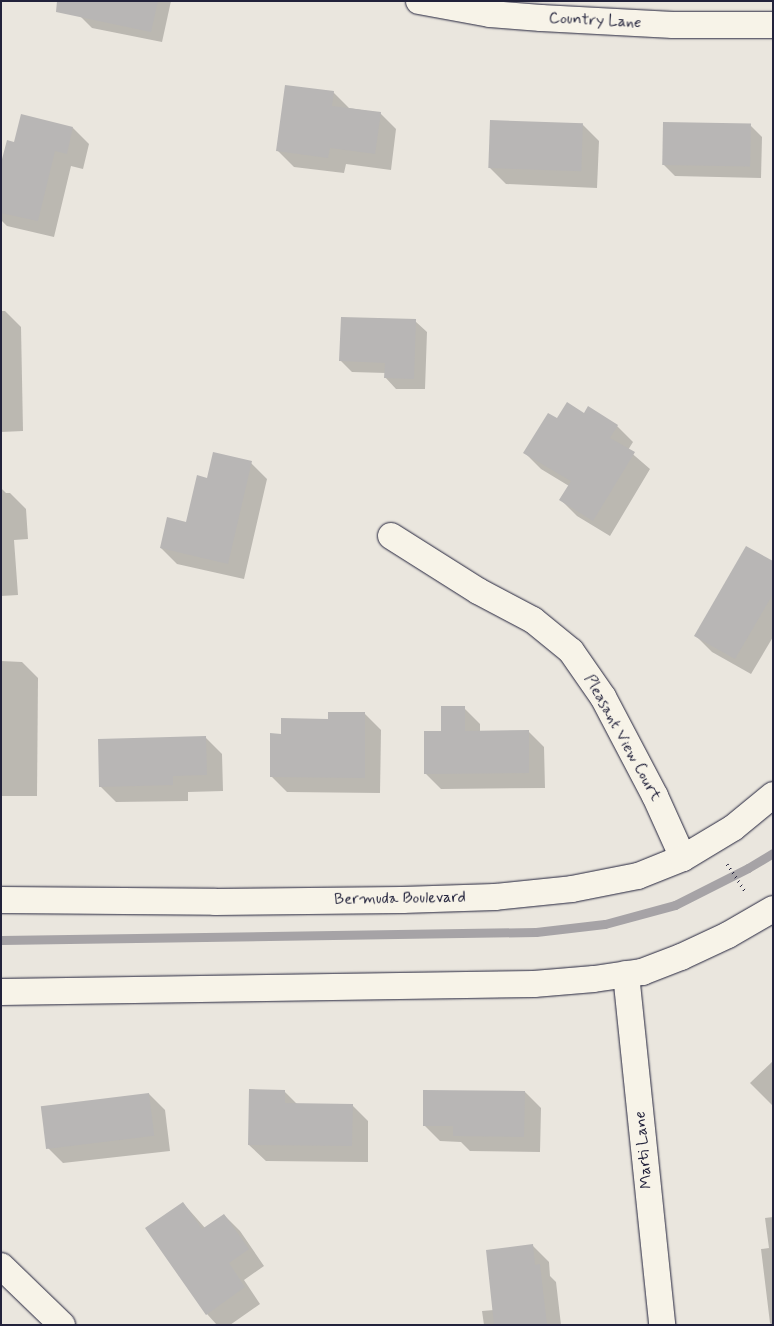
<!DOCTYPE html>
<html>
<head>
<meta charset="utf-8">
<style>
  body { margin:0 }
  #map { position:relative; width:774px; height:1326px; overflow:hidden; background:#eae6de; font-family:Mynerve,sans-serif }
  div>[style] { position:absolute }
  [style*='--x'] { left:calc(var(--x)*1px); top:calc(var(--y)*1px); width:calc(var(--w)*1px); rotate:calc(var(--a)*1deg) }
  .shadow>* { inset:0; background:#0003 }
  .stream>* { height:9px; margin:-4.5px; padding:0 4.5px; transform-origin:4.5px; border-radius:4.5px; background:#a6a3a6 }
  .building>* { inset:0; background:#b8b6b5; transform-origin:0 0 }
  .path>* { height:3px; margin-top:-1.5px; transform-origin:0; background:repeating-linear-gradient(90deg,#22223b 0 1px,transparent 0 5px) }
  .roads { filter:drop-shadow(0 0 1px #22223b) drop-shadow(0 0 1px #22223b) }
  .street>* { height:26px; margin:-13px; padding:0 13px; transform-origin:13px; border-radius:13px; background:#f7f3e8 }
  span { translate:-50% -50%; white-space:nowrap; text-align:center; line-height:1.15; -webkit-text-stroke:4px #f7f3e8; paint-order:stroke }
  .street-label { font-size:16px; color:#22223b }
  .frame { position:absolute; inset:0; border:2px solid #22223b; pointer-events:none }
</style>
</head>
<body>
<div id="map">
  <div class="shadow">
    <i style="clip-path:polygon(84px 1px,171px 1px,162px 42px,92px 28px,81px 17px)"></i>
    <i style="clip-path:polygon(333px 92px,349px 108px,380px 113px,396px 129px,391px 170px,346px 164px,344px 173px,294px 167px,278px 151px)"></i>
    <i style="clip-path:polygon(583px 125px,599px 141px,597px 188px,506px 184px,489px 167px)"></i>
    <i style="clip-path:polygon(751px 126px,762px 137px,761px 178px,675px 176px,663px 164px)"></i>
    <i style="clip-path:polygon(73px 128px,89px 144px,83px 169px,71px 166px,54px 237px,7px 226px,1px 220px,1px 169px,15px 143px)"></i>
    <i style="clip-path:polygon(1px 311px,5px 311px,21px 327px,23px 431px,1px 432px)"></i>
    <i style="clip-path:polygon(415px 321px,427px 332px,425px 389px,396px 389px,385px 377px,386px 373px,352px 372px,341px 361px)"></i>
    <i style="clip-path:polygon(588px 408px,617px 426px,633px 442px,628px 450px,650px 469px,610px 536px,577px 516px,561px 500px,569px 486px,541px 469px,525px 453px,557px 420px,585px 415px)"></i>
    <i style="clip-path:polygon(251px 463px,267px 479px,244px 579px,177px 564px,161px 548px,187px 523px,208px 479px)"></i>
    <i style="clip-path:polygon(1px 488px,6px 493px,10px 493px,26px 509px,28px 539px,14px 540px,18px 595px,1px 596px)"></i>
    <i style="clip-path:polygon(773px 562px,773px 637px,751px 674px,712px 652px,696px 636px)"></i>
    <i style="clip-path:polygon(1px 661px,22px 662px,38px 678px,37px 796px,1px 796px)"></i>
    <i style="clip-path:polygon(464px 708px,480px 724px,480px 732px,528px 731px,544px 747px,545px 788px,441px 789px,425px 773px,443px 732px)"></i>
    <i style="clip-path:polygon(365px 714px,381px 730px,380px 793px,287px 792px,271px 776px,282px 735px,329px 720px)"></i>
    <i style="clip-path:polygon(206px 738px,222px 754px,223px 791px,188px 792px,188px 801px,116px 802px,100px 786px)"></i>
    <i style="clip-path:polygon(773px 1061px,773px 1106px,750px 1083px)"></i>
    <i style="clip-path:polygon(284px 1091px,298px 1105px,352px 1105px,368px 1121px,368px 1162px,266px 1161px,249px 1145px)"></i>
    <i style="clip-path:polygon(525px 1092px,541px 1108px,540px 1152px,470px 1151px,461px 1142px,440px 1141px,424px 1125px)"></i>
    <i style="clip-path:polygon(149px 1094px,165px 1110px,170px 1151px,63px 1163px,47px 1147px)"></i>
    <i style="clip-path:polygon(183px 1203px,205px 1228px,224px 1215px,240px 1231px,264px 1266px,244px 1280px,260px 1304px,230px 1325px,217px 1325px,207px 1314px)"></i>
    <i style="clip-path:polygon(773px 1217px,773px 1325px,772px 1325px,770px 1323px,761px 1249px,769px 1248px,765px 1218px)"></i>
    <i style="clip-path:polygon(533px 1246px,549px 1262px,550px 1276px,556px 1282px,561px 1325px,484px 1325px,482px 1311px,494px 1310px)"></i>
  </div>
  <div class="stream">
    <i style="--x:1;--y:940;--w:535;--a:-0.86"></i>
    <i style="--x:536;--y:932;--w:69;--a:-6.6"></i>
    <i style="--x:605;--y:924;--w:73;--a:-15.2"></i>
    <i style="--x:675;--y:905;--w:82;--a:-26.9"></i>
    <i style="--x:748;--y:868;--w:29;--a:-31"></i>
  </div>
  <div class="building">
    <i style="clip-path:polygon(57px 1px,158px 1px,151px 32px,56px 12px)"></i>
    <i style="clip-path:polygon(285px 85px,334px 91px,332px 106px,381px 112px,375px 154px,330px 148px,328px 158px,276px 151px)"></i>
    <i style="clip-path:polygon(21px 114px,73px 127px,67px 154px,55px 151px,38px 221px,1px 213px,1px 163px,7px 140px,14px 142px)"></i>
    <i style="left:490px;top:120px;width:93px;height:48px;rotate:2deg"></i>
    <i style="left:663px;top:122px;width:88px;height:43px;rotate:1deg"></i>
    <i style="clip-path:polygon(341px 317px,416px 319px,414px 379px,384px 378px,385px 363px,339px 361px)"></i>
    <i style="clip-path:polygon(567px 402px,584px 413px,588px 406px,618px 425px,610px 438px,635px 452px,593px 521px,559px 500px,571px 481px,523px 453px,548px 413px,557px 418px)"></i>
    <i style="clip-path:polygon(213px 452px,252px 461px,228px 564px,160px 548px,167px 517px,186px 522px,197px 475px,207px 478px)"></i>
    <i style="clip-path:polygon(746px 546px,773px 561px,773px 594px,735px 659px,694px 636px)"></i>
    <i style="clip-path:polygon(441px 706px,465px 706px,465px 731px,529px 730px,529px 773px,424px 774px,424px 731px,441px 731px)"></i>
    <i style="clip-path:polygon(328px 712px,365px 712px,365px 778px,270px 777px,270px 733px,281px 734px,281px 718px,328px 719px)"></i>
    <i style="clip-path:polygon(206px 736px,207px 775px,173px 776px,173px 785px,99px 787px,98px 739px)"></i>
    <i style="clip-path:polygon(249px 1089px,285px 1090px,285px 1103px,353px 1104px,352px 1146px,248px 1145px)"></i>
    <i style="clip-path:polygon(423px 1090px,525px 1091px,524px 1137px,453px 1136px,453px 1126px,423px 1126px)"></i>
    <i style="left:149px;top:1093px;width:43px;height:109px;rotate:83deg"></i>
    <i style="clip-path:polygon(183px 1202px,202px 1229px,224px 1214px,249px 1249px,229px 1263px,245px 1287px,206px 1315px,145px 1228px)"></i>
    <i style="clip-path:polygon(533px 1244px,535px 1265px,540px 1264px,547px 1325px,494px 1325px,486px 1250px)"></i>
  </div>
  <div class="path">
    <i style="--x:727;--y:864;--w:34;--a:56"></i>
  </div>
  <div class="roads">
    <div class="street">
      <i style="--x:419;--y:1;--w:72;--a:10.4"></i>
      <i style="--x:490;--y:14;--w:51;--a:4.5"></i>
      <i style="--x:541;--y:18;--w:132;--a:3"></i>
      <i style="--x:673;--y:25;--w:100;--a:0"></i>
      <i style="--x:391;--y:536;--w:103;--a:32.3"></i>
      <i style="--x:478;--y:591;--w:62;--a:27.8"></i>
      <i style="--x:533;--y:620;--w:49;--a:39.2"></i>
      <i style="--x:571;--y:651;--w:56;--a:55.2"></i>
      <i style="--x:603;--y:697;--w:112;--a:62.3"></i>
      <i style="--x:655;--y:796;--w:68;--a:65.7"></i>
      <i style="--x:1;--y:900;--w:214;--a:0.5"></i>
      <i style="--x:215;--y:902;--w:187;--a:-0.6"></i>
      <i style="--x:402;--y:900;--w:93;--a:-1.8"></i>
      <i style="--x:495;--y:897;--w:77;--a:-5.9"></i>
      <i style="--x:572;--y:889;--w:67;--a:-11.1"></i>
      <i style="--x:638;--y:876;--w:48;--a:-21.8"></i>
      <i style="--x:683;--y:858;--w:58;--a:-31"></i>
      <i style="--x:733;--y:828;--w:52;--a:-39.5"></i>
      <i style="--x:626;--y:974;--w:353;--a:84.1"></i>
      <i style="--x:1;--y:992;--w:533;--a:-0.86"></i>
      <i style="--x:534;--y:984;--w:60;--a:-4.8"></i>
      <i style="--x:594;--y:979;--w:49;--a:-8.3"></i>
      <i style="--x:642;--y:972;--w:42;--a:-21"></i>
      <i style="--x:681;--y:957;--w:52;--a:-25.1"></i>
      <i style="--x:728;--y:935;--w:52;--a:-30"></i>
      <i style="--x:1;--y:1266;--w:85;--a:44"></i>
    </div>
  </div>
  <div class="street-label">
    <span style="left:595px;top:21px;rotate:3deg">Country Lane</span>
    <span style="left:622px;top:738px;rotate:61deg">Pleasant View Court</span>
    <span style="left:400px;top:899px;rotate:-1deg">Bermuda Boulevard</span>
    <span style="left:644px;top:1150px;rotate:-95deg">Marti Lane</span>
  </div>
  <div class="frame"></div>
</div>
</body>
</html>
